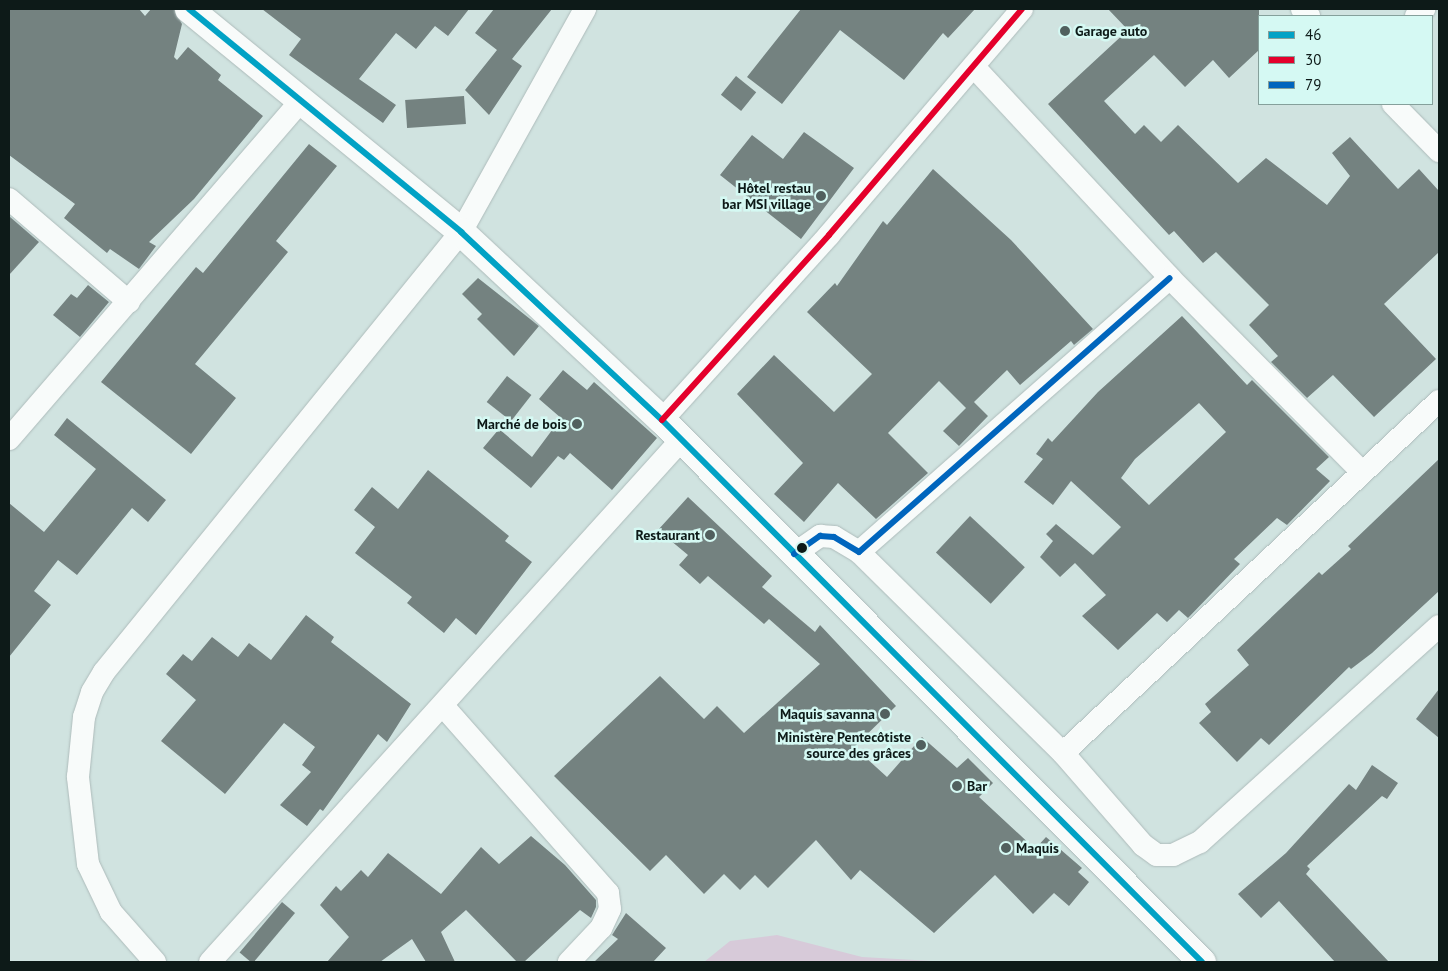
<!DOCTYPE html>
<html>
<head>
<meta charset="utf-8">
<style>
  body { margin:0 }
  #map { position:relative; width:1448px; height:971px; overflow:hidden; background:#d0e3e0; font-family:"PT Sans",sans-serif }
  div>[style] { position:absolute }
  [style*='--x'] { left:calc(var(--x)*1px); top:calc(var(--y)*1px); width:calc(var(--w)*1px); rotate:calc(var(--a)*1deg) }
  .green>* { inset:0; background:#d7cad9 }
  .building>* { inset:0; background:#748280; transform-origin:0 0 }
  .roads { filter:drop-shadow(0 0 1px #adbbba) drop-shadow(0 0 1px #adbbba) }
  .minor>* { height:22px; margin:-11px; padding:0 11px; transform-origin:11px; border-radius:11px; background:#f8fbfa }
  .tertiary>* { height:28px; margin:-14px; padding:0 14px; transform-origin:14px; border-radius:14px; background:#f8fbfa }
  .bus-1>* { height:6px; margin:-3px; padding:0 3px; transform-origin:3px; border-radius:3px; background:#01a2c5 }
  .bus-2>* { height:6px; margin:-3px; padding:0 3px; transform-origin:3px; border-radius:3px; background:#e4002b }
  .bus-3>* { height:6px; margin:-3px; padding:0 3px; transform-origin:3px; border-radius:3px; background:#0065bd }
  .dots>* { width:14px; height:14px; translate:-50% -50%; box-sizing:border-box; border:2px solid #d5f9f3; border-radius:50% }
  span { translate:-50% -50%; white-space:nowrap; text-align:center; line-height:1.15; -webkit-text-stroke:5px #d5f9f3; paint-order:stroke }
  .poi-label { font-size:14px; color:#0d1a18; font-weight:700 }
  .left { translate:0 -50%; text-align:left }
  .right { translate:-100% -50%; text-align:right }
  .frame { position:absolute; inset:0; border:10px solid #0d1a18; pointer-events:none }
  .legend { position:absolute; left:1258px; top:15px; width:175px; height:90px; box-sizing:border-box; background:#d5f9f3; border:1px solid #85a09b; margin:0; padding:6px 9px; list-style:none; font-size:15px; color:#0d1a18 }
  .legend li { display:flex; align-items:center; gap:10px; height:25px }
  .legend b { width:25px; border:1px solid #85a09b }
</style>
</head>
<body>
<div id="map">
  <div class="green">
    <i style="clip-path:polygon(777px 935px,862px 957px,950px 962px,704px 962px,730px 941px)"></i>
  </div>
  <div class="building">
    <i style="clip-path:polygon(9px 9px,139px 9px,145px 16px,151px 9px,174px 9px,182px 24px,174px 57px,177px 60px,188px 47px,221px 75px,218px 80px,263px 116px,194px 199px,149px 242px,156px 246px,139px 269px,110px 249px,107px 253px,64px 218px,75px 204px,9px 155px)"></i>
    <i style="clip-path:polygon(262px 9px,469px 9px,448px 36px,435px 26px,416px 49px,396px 33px,359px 79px,396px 105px,383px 123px,289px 55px,301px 39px)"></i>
    <i style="clip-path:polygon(494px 9px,552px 9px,512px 59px,522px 66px,489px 115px,465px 90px,497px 50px,475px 33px)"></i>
    <i style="clip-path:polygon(801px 9px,975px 9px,948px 38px,943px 33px,904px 80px,840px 30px,782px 104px,747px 77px)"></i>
    <i style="clip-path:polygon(1108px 9px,1259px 9px,1259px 50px,1229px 78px,1213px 60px,1185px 87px,1154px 55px,1104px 101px,1135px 134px,1144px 125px,1161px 142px,1178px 125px,1238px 183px,1266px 158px,1327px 205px,1350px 176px,1332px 153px,1350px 137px,1398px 189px,1419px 169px,1439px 191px,1439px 252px,1384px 304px,1436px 359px,1374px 417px,1333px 375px,1307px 398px,1271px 362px,1278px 356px,1249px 325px,1269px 305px,1216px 252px,1203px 263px,1174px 231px,1169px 235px,1048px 104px,1128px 30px)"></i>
    <i style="left:736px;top:76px;width:26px;height:24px;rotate:39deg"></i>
    <i style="left:464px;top:96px;width:28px;height:59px;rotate:86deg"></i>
    <i style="clip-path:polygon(804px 132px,854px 168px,801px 239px,720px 175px,752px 135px,783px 159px)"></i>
    <i style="clip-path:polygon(309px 144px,337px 166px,276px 241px,288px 252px,195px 364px,236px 398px,191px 454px,101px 382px,196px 267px,203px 273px)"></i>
    <i style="clip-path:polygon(933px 169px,1011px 240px,1093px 329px,1074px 345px,1071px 341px,1020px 385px,1007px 370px,974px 402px,988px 416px,959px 446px,943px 431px,966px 408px,939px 381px,888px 433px,928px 473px,876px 519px,838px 483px,804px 522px,774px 494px,803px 463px,737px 394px,774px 355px,834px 412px,872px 374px,807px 312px,835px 283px,837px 286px,883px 221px,887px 225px)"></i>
    <i style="clip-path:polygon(9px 216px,39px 242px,9px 275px)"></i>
    <i style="clip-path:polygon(478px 278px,539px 326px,514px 356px,477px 319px,482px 314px,462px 294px)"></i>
    <i style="clip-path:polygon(88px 285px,109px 302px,80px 337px,53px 315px,71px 294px,77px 298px)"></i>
    <i style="clip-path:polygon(evenodd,1182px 316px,1247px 385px,1252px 380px,1329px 457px,1316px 469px,1330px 481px,1287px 525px,1277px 518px,1234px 559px,1240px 564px,1188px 618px,1179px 610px,1167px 622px,1157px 613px,1118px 650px,1082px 616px,1106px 595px,1075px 563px,1060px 577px,1040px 557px,1053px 541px,1046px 534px,1056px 524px,1093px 555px,1121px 527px,1071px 481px,1053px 505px,1024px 482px,1043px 459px,1036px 454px,1048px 438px,1052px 442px,1098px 392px,1182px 316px,1199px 403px,1226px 432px,1149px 505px,1121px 478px,1135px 459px,1199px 403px)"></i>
    <i style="clip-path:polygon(563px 370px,587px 390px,594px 382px,657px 438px,612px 490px,570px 453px,564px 460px,558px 456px,531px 488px,483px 448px,499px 429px,532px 457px,561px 418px,539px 399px)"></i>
    <i style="left:507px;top:376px;width:31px;height:33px;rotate:38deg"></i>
    <i style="clip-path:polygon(67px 418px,166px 500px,148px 522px,132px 508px,77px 575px,58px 560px,34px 591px,51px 605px,9px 657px,9px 503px,44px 532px,96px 469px,54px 435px)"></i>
    <i style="clip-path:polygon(1439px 459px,1439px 591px,1372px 653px,1351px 669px,1349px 667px,1269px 745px,1261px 738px,1237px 762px,1199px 723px,1211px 712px,1205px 704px,1249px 665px,1237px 650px,1319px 572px,1322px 575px,1351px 549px,1348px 546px)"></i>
    <i style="clip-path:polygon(428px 470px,509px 536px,505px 541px,532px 562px,476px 635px,456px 618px,444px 633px,407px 603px,412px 597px,355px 553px,375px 527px,354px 510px,372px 487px,398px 509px)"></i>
    <i style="clip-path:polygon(688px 497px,772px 576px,762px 587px,815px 632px,820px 625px,896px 706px,854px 747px,887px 777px,922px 737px,957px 768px,968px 758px,993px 783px,979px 797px,1035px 849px,1046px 837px,1082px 868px,1078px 872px,1089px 882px,1069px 906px,1054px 893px,1033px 914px,995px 875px,934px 933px,860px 870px,851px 880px,816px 840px,768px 888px,755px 875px,740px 890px,724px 874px,704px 894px,666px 855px,650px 871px,554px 776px,660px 676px,704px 719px,717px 706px,744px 733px,820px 664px,769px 619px,764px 624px,708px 576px,700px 584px,679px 565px,688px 555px,658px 530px)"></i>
    <i style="left:970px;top:516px;width:75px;height:50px;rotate:43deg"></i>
    <i style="clip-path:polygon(306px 615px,334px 637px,331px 642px,411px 704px,387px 742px,378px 734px,323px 811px,320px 809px,307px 826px,280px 805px,311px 772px,302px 765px,315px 747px,284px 723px,225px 794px,161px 741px,196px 700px,166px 674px,183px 654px,192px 661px,212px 637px,238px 657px,249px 643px,271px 660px)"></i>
    <i style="clip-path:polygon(1439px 689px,1439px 738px,1416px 719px)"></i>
    <i style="clip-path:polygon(1372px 765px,1398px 783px,1387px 799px,1382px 796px,1307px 866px,1310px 869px,1306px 874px,1389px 962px,1335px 962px,1279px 901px,1261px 918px,1238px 894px,1286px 853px,1349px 784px,1356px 790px)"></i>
    <i style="clip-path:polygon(531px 836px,565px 865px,596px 900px,596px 907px,591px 918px,580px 910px,524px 962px,517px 962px,466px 910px,441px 932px,455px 962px,426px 962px,412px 939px,380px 962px,327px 962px,349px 937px,320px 905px,336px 886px,341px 891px,361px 870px,368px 877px,388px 853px,441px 894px,481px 847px,499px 864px)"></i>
    <i style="left:282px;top:902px;width:17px;height:66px;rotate:40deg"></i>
    <i style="clip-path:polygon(626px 913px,666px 948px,653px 962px,594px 962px,618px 939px,612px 935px)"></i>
  </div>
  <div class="roads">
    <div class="minor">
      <i style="--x:1302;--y:9;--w:10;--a:45"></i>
      <i style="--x:1416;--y:16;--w:11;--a:-41"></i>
      <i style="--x:975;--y:68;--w:287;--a:47.1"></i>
      <i style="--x:1170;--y:278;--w:273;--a:45.3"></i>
      <i style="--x:1393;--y:104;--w:66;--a:45.6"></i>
      <i style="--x:9;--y:199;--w:158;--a:40.6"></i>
      <i style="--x:662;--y:420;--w:249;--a:-47.9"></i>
      <i style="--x:829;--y:235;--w:297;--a:-49.5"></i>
      <i style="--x:9;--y:439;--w:449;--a:-49.2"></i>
      <i style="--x:859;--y:552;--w:286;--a:44.6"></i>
      <i style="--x:1063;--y:753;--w:515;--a:-43.11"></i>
      <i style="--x:794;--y:554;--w:32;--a:-35"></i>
      <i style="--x:820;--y:536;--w:14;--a:4"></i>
      <i style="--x:834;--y:537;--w:29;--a:31"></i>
      <i style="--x:859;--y:552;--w:414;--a:-41.4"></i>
      <i style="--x:444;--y:707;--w:248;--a:48.6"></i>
      <i style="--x:608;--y:893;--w:16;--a:83"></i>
      <i style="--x:610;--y:909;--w:21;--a:115"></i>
      <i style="--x:601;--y:928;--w:47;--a:133.3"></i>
      <i style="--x:1063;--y:753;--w:122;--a:49"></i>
      <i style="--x:1143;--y:845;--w:17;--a:36"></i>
      <i style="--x:1157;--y:855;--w:16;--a:0"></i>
      <i style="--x:1173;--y:855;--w:30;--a:-26"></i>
      <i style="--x:1200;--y:842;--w:322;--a:-42.1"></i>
      <i style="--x:155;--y:962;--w:67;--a:-131.3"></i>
      <i style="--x:111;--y:912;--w:53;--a:-115.6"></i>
      <i style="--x:88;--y:864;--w:88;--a:-96.6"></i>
      <i style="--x:78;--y:777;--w:60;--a:-84.3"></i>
      <i style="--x:84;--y:717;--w:26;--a:-72"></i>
      <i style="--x:92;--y:692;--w:23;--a:-59"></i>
      <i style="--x:104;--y:672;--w:567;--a:-50.95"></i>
      <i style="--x:461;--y:232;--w:255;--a:-60.9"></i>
      <i style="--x:210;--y:962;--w:704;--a:-47.93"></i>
    </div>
    <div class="tertiary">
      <i style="--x:189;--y:9;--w:352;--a:39.3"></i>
      <i style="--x:461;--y:232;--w:275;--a:43.1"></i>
      <i style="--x:662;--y:420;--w:765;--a:45.11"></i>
    </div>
  </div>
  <div class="bus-1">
    <i style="--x:189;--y:9;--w:352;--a:39.3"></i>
    <i style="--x:461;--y:232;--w:275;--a:43.1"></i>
    <i style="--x:662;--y:420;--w:765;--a:45.11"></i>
  </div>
  <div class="bus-2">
    <i style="--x:662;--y:420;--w:249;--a:-47.9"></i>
    <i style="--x:829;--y:235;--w:297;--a:-49.5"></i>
  </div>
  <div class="bus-3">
    <i style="--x:794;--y:554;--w:32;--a:-35"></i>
    <i style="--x:820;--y:536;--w:14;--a:4"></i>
    <i style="--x:834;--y:537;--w:29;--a:31"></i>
    <i style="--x:859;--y:552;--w:414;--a:-41.4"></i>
  </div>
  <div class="dots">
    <i style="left:1065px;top:31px;background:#51605e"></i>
    <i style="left:821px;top:196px;background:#51605e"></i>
    <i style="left:577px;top:424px;background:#51605e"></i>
    <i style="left:710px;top:535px;background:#51605e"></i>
    <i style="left:802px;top:548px;background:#0d1a18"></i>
    <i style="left:885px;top:714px;background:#51605e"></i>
    <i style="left:921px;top:745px;background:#51605e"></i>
    <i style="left:957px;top:786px;background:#51605e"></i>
    <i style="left:1006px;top:848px;background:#51605e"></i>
  </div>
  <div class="poi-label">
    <span class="left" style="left:1075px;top:31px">Garage auto</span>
    <span class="right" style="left:811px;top:196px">Hôtel restau<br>bar MSI village</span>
    <span class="right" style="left:567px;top:424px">Marché de bois</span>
    <span class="right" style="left:700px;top:535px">Restaurant</span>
    <span class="right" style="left:875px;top:714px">Maquis savanna</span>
    <span class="right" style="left:911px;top:745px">Ministère Pentecôtiste<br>source des grâces</span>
    <span class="left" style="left:967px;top:786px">Bar</span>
    <span class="left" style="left:1016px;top:848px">Maquis</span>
  </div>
  <div class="frame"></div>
  <ul class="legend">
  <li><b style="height:6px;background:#01a2c5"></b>46</li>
  <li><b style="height:6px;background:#e4002b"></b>30</li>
  <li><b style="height:6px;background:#0065bd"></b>79</li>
  </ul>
</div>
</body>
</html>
